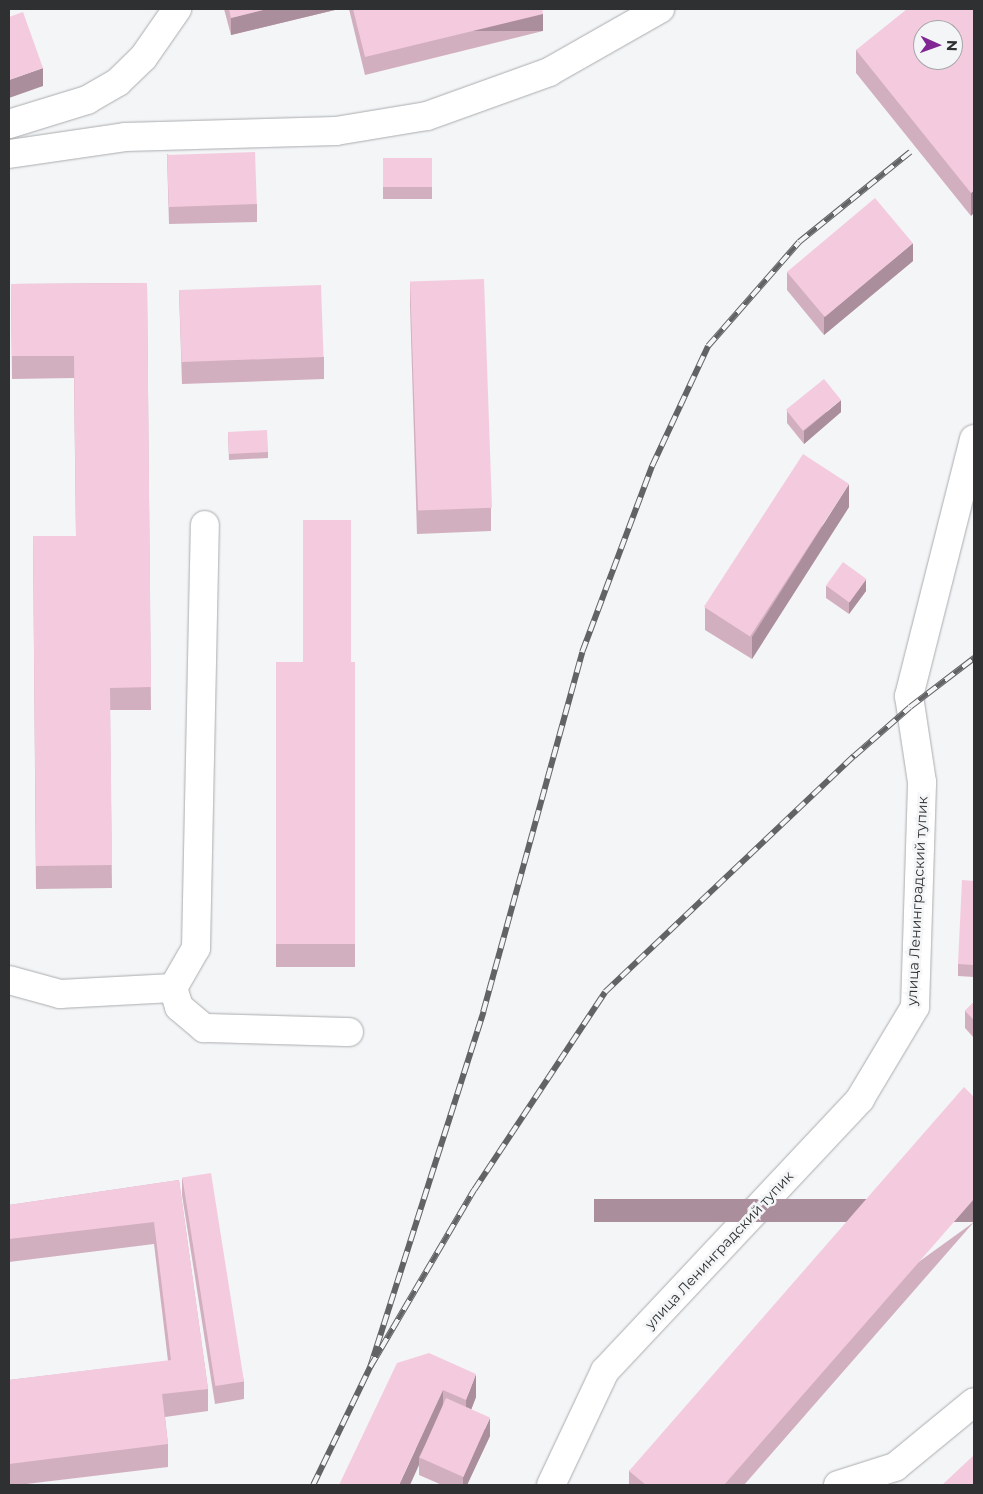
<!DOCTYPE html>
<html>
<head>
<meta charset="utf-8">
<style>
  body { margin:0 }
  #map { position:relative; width:983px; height:1494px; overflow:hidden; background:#f3f5f7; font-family:Montserrat,sans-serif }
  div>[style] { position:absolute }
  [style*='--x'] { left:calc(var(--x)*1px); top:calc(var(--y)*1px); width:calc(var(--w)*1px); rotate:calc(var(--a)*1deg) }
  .roads { filter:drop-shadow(0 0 1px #aaacae) drop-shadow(0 0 1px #aaacae) }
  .minor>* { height:28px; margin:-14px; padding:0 14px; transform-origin:14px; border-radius:14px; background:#fff }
  .rail>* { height:5.5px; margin-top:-2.75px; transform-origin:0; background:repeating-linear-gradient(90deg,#f3f5f7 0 11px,#626365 0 22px); box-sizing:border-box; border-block:1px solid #626365 }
  .wall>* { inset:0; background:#d2afbf; transform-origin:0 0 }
  .shaded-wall>* { inset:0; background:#ab8e9b; transform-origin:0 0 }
  .building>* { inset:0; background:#f4cbde; transform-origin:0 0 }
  span { translate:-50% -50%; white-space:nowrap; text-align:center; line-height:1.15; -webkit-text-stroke:5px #f3f5f7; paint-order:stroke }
  .street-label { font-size:14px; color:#2f3031 }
  .frame { position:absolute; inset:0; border:10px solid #2f3031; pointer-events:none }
  .north { position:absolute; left:913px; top:20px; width:50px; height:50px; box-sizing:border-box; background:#f3f5f7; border:1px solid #a5a6a8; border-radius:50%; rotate:92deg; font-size:14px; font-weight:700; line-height:20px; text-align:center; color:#2f3031 }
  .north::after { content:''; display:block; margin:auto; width:18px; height:22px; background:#812793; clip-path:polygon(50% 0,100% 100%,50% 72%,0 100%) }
</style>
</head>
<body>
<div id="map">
  <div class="roads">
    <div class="minor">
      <i style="--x:9;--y:124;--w:82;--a:-17.1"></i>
      <i style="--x:87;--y:100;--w:36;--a:-30"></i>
      <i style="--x:118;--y:82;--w:35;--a:-44"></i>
      <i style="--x:143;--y:58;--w:60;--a:-55.2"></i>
      <i style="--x:9;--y:154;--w:117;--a:-8.3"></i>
      <i style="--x:125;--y:137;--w:211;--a:-1.6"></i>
      <i style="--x:336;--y:131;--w:92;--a:-9.4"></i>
      <i style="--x:427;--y:116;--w:130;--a:-19.8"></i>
      <i style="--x:549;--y:72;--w:128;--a:-29.6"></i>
      <i style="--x:9;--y:980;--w:53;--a:15.4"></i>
      <i style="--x:60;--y:994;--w:113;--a:-3"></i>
      <i style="--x:173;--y:988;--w:46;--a:-60.1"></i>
      <i style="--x:196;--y:948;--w:423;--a:-88.8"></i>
      <i style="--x:173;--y:988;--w:20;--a:72"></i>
      <i style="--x:179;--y:1007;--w:33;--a:40"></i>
      <i style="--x:204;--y:1028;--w:145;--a:1.6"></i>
      <i style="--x:551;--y:1485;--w:126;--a:-64.7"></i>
      <i style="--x:605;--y:1371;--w:373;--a:-46.8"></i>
      <i style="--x:860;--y:1099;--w:107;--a:-59.1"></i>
      <i style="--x:915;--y:1007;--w:225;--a:-88.2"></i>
      <i style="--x:922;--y:782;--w:87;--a:-98.6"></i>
      <i style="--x:909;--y:696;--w:265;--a:-75.8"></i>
      <i style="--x:838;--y:1485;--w:60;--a:-17.5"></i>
      <i style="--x:895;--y:1467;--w:102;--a:-39.4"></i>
    </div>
  </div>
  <div class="rail">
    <i style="--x:370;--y:1367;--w:373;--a:-72.3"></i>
    <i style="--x:483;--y:1012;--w:373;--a:-74.6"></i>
    <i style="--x:582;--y:652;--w:199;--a:-69.4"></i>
    <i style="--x:652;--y:466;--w:132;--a:-65"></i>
    <i style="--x:708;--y:346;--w:138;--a:-48.8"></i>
    <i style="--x:799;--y:242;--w:143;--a:-39"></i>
    <i style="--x:313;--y:1485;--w:131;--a:-64.2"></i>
    <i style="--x:370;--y:1367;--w:205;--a:-59.6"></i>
    <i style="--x:474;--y:1190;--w:237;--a:-56.5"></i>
    <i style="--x:605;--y:992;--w:343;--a:-43.5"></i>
    <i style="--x:854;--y:756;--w:74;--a:-41.2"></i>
    <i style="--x:910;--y:707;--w:81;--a:-37.4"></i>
  </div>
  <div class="wall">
    <i style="clip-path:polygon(224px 9px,339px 9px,231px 35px)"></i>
    <i style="clip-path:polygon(349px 9px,542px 9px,543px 31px,365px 75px)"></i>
    <i style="clip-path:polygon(974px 9px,971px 216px,856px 73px,856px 50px)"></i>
    <i style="clip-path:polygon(167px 154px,257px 204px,257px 222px,169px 224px)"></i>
    <i style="left:383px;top:158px;width:49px;height:41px"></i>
    <i style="clip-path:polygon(913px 261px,824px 335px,787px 290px,787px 272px)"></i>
    <i style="clip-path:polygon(410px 281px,491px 508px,491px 531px,417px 534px,410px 304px)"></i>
    <i style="clip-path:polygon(147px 283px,151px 710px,110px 710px,112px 888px,36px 889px,33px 536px,76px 536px,74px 378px,12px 379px,11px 284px)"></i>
    <i style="clip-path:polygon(179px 290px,324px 357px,324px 379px,182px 384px)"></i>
    <i style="clip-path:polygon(787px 411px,841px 412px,804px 444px,787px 423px)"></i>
    <i style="clip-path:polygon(228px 432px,268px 452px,268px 458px,229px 460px)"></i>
    <i style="clip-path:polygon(849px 507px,752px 659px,705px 630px,705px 607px)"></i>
    <i style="clip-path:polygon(826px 586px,866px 591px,849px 614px,826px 598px)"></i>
    <i style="left:276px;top:662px;width:79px;height:305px"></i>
    <i style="clip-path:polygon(974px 881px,974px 977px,958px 976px,958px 964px)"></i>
    <i style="clip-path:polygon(974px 1002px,974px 1038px,965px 1028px,965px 1011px)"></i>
    <i style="clip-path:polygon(182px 1177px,244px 1381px,244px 1399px,215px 1404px,182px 1195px)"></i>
    <i style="clip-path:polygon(179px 1180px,208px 1389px,208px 1411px,165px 1417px,168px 1444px,168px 1467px,18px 1485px,9px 1485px,9px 1380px,168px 1361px,154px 1244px,9px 1262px,9px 1205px)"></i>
    <i style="clip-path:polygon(974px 1222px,744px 1485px,629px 1485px,629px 1471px)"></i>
    <i style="clip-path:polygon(397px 1363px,476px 1397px,471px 1410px,490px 1436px,467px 1485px,442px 1485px,419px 1475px,419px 1465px)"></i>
  </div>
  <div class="shaded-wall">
    <i style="clip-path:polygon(267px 9px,339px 9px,231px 35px,231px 18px)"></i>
    <i style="left:543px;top:14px;width:17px;height:183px;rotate:90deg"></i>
    <i style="clip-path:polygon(43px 68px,43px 86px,9px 98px,9px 80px)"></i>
    <i style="clip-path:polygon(974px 190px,974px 213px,971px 216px,971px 193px)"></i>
    <i style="clip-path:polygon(913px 243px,913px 261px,824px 335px,824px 317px)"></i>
    <i style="clip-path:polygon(841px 400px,841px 412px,804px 444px,804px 431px)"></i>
    <i style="clip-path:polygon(849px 484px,849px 507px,752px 659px,752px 637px)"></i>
    <i style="clip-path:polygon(866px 579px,866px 591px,849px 614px,849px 602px)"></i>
    <i style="left:974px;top:1199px;width:23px;height:380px;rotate:90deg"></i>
    <i style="clip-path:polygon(476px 1374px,476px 1397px,466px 1423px,466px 1400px)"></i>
    <i style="clip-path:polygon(443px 1390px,443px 1412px,419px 1457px,419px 1465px,410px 1485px,399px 1485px)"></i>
    <i style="clip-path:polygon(490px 1418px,490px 1436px,467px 1485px,463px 1485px,463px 1477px)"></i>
  </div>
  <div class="building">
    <i style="clip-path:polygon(229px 9px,267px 9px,231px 18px)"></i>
    <i style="clip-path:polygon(353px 9px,542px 9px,543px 14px,365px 57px)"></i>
    <i style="clip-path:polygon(evenodd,907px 9px,974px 9px,974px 190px,971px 193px,856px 50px,907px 9px,923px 30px,953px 30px,953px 60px,923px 60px,923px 30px)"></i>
    <i style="clip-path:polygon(23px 12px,43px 68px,9px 80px,9px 17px)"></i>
    <i style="left:255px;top:152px;width:52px;height:88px;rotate:88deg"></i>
    <i style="left:383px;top:158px;width:49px;height:29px"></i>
    <i style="left:875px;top:198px;width:59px;height:115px;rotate:50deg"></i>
    <i style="left:484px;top:279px;width:229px;height:74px;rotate:88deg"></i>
    <i style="clip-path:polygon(147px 283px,151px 687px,110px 688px,112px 865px,36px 866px,33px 536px,76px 536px,74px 356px,12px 356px,11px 284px)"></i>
    <i style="left:321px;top:285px;width:72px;height:142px;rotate:88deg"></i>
    <i style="left:824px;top:379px;width:27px;height:49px;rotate:51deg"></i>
    <i style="left:267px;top:430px;width:22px;height:39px;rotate:87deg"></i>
    <i style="left:803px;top:454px;width:55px;height:182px;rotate:33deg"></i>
    <i style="left:303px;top:520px;width:48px;height:142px"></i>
    <i style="left:843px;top:562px;width:29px;height:29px;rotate:36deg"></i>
    <i style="left:276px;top:662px;width:79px;height:282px"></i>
    <i style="clip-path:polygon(962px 880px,974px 881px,974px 965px,958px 964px)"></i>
    <i style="clip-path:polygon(974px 1002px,974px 1020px,965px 1011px)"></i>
    <i style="clip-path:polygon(964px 1087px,974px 1097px,974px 1199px,724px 1485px,646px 1485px,629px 1471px)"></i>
    <i style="left:211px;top:1173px;width:211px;height:29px;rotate:81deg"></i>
    <i style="clip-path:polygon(179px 1180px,208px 1389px,162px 1394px,168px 1444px,9px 1464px,9px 1380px,171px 1360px,154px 1222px,9px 1239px,9px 1205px)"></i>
    <i style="clip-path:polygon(429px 1353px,476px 1374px,466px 1400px,443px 1390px,399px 1485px,339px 1485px,397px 1363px)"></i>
    <i style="left:446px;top:1398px;width:48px;height:65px;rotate:24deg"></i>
    <i style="clip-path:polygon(974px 1455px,974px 1485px,942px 1485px)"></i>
  </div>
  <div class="street-label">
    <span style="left:917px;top:901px;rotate:-87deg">улица Ленинградский тупик</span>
    <span style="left:719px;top:1250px;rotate:-47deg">улица Ленинградский тупик</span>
  </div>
  <div class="frame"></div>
  <div class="north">N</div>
</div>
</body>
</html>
